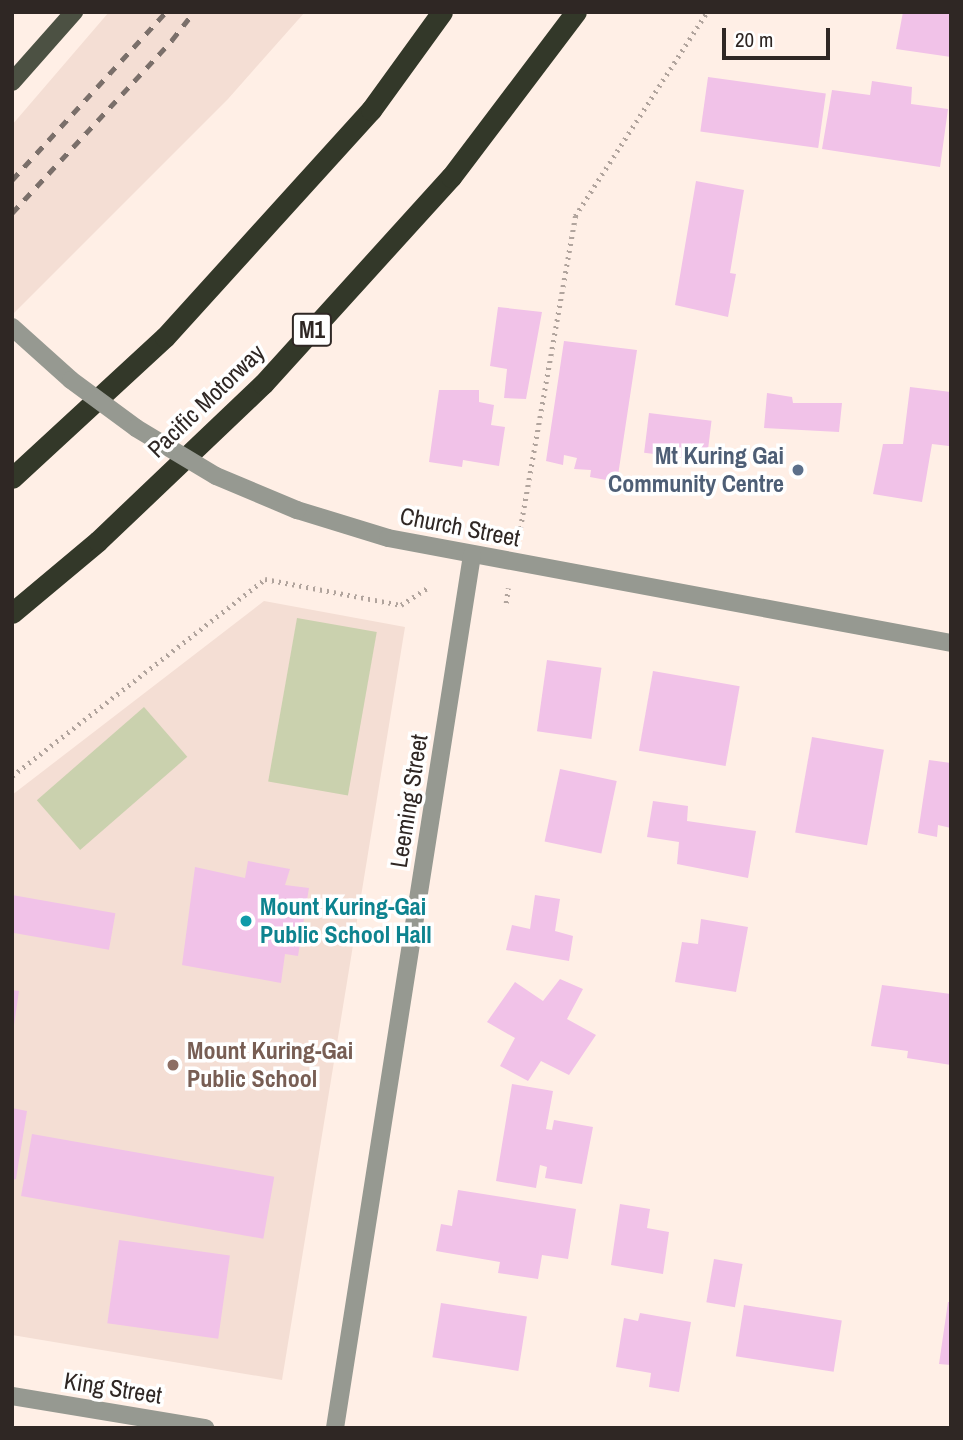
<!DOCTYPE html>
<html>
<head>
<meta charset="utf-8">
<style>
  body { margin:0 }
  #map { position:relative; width:963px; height:1440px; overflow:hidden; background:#ffefe6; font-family:"Archivo Narrow",sans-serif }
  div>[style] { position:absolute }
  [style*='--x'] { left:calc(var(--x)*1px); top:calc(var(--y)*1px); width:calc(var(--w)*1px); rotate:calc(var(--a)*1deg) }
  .built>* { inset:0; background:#f4ded4 }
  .green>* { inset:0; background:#cad1ae; transform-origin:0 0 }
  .building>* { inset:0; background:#f1c2e8; transform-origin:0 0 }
  .path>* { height:4.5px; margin-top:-2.25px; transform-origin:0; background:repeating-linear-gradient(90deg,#b1a49d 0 2px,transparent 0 7px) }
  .street>* { height:18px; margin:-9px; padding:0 9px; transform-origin:9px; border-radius:9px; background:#969991 }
  .primary>* { height:18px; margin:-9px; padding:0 9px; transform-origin:9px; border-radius:9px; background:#4c5143 }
  .highway>* { height:21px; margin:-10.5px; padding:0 10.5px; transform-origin:10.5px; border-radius:10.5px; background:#333829 }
  .rail>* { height:5px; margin-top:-2.5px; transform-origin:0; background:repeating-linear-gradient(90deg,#7a6f6a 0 9px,transparent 0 18px) }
  .street-bridge>* { height:18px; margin:-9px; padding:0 9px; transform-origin:9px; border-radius:9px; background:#969991 }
  .dots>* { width:19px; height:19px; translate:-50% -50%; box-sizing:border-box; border:4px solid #fff; border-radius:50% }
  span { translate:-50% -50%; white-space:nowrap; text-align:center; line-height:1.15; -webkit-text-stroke:7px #fff; paint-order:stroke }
  .shield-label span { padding:2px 5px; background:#fff; border:2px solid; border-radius:5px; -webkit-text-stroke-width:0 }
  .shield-label { font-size:23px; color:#2f2724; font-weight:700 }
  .street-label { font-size:24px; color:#2f2724 }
  .service-label { font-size:24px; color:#4e5e75; font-weight:700 }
  .right { translate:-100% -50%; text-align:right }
  .culture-label { font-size:24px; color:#0d838f; font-weight:700 }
  .left { translate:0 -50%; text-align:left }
  .education-label { font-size:24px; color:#785e54; font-weight:700 }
  .frame { position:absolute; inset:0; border:14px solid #2f2724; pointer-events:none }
  .scale { position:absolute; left:722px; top:28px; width:108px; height:32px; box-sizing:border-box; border:4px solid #2f2724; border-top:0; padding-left:9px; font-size:21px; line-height:24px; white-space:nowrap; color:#2f2724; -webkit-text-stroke:5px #fff; paint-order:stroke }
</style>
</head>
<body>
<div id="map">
  <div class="built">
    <i style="clip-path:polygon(109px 12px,305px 12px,228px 99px,12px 315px,12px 125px)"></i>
    <i style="clip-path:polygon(264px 601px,405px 627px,282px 1380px,12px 1335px,12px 795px)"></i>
  </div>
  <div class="green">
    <i style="left:297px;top:618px;width:81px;height:166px;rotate:10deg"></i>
    <i style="left:144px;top:707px;width:66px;height:142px;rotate:49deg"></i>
  </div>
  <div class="building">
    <i style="clip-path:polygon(903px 12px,951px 12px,951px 57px,896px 49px)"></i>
    <i style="left:708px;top:77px;width:119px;height:55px;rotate:8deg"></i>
    <i style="clip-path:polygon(872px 81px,912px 87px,911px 104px,948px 109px,940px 167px,822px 149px,832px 90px,870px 95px)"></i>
    <i style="clip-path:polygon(696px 181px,744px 190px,730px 273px,736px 274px,728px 317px,675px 305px)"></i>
    <i style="clip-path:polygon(498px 307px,542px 312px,526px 399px,504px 398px,507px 369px,490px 366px)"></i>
    <i style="clip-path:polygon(564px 341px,637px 350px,617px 482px,590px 477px,591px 470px,574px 469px,577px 458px,564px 455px,563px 465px,546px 461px)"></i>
    <i style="clip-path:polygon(910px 387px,951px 392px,949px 446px,932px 444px,922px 502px,873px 494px,883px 444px,903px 444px)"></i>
    <i style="clip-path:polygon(439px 390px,479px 390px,479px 402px,494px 405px,491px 425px,505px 427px,499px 466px,463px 460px,462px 467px,429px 462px)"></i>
    <i style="clip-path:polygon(767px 393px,792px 397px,793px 403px,842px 403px,839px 432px,764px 428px)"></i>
    <i style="left:649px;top:413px;width:63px;height:40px;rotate:7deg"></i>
    <i style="left:547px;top:660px;width:55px;height:72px;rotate:8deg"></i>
    <i style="left:653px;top:671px;width:88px;height:81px;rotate:10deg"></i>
    <i style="left:812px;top:737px;width:73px;height:97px;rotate:10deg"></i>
    <i style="clip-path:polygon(929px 760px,951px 763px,951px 828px,938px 825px,937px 837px,918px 833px)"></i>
    <i style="left:560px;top:769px;width:58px;height:74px;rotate:12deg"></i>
    <i style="clip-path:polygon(653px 801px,688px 806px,687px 821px,756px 831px,748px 878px,677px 864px,679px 842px,647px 837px)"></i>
    <i style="clip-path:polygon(248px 861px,290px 869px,285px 885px,309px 888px,298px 956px,285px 954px,281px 983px,182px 965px,195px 867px,245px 878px)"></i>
    <i style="left:12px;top:895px;width:105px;height:37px;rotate:10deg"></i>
    <i style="clip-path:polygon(535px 895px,560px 899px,555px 931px,573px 936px,569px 961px,506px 950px,512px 925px,530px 929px)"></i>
    <i style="clip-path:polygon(701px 919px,748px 927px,736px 992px,675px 982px,682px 942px,698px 944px)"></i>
    <i style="clip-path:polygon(560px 979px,583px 989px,567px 1019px,596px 1035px,569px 1075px,541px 1061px,528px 1081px,500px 1066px,515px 1038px,487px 1022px,515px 982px,543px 1001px)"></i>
    <i style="clip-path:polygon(882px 985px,951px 994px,951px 1065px,907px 1058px,908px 1051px,871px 1046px)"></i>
    <i style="clip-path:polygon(12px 990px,19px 991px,14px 1025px,12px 1025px)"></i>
    <i style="clip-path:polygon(512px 1084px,553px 1091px,546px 1129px,552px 1130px,554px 1120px,593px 1127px,582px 1184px,545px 1178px,547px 1167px,540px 1165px,536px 1188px,496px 1181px)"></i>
    <i style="clip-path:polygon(12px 1108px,27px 1111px,16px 1179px,12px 1180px)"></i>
    <i style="left:32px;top:1134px;width:246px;height:63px;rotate:10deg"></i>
    <i style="clip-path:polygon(458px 1190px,576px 1209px,568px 1259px,542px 1255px,538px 1279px,498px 1273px,500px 1262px,436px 1251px,441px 1224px,452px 1226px)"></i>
    <i style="clip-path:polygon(620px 1204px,650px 1209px,647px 1228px,669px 1232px,663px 1274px,611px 1265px)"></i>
    <i style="left:119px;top:1240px;width:112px;height:84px;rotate:8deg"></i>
    <i style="left:714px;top:1259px;width:29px;height:44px;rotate:10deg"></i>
    <i style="clip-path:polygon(948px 1302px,951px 1302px,951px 1365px,939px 1364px)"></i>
    <i style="left:441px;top:1303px;width:87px;height:55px;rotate:9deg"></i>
    <i style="left:744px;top:1305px;width:99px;height:52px;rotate:9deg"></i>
    <i style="clip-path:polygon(640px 1313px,691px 1322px,679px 1392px,649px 1387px,651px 1373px,616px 1367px,624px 1318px,638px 1321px)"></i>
  </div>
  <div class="path">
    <i style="--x:519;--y:535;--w:324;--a:-80"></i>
    <i style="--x:575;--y:216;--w:243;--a:-57.1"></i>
    <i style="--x:506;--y:603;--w:15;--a:-82"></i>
    <i style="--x:12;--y:776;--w:321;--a:-37.9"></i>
    <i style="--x:265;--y:579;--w:138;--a:10.8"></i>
    <i style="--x:401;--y:605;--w:31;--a:-33"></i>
  </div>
  <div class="street">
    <i style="--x:297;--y:510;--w:95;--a:17.1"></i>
    <i style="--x:388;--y:538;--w:573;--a:10.56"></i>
    <i style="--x:12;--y:1396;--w:196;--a:9.4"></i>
    <i style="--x:335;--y:1428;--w:884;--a:-81.08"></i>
  </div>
  <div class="primary">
    <i style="--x:12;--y:82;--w:94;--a:-48.5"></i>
  </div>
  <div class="highway">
    <i style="--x:12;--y:478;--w:208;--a:-42.7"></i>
    <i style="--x:165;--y:337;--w:307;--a:-47.8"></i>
    <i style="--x:371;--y:110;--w:121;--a:-54.1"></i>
    <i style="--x:12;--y:613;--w:112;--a:-39.9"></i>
    <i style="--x:98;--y:541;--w:228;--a:-43.6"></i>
    <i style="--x:263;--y:384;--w:280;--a:-47.8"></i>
    <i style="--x:451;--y:177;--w:207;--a:-52.9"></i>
  </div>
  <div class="rail">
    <i style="--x:12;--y:180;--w:228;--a:-47.5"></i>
    <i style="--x:12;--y:213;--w:236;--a:-47.2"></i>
    <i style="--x:172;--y:40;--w:36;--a:-52"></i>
  </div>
  <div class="street-bridge">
    <i style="--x:12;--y:327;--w:79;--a:41.9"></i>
    <i style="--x:71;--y:380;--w:81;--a:36.4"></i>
    <i style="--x:136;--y:428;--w:93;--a:31"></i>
    <i style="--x:216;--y:476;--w:88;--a:22.8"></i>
  </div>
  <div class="dots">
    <i style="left:798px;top:470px;background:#5c6f8a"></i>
    <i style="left:246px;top:921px;background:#0f9aa8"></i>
    <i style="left:173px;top:1065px;background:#8d6e63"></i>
  </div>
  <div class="shield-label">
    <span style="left:312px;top:330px">M1</span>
  </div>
  <div class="street-label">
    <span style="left:206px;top:401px;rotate:-44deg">Pacific Motorway</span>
    <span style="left:460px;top:527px;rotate:11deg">Church Street</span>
    <span style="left:409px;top:801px;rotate:-81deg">Leeming Street</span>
    <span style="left:113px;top:1388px;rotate:9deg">King Street</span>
  </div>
  <div class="service-label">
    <span class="right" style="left:784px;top:470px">Mt Kuring Gai<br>Community Centre</span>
  </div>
  <div class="culture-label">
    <span class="left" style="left:260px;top:921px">Mount Kuring-Gai<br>Public School Hall</span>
  </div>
  <div class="education-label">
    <span class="left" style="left:187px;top:1065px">Mount Kuring-Gai<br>Public School</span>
  </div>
  <div class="frame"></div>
  <div class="scale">20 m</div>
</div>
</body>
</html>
